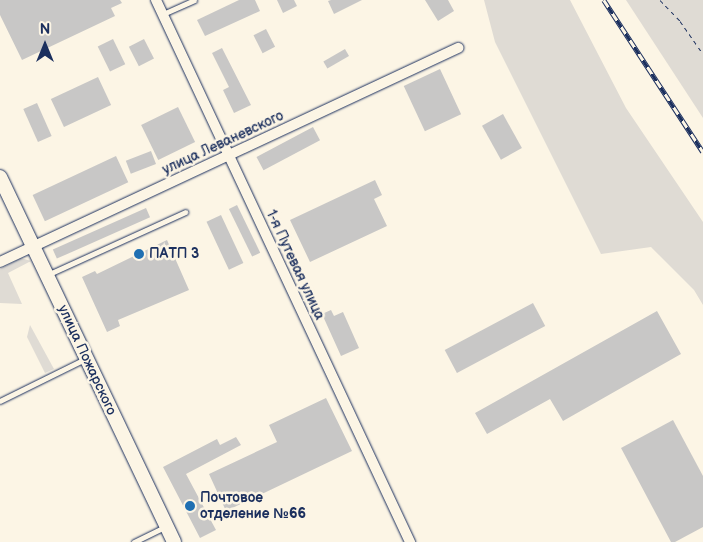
<!DOCTYPE html>
<html>
<head>
<meta charset="utf-8">
<style>
  body { margin:0 }
  #map { position:relative; width:703px; height:542px; overflow:hidden; background:#fcf5e5; font-family:"Balsamiq Sans",sans-serif }
  div>[style] { position:absolute }
  [style*='--x'] { left:calc(var(--x)*1px); top:calc(var(--y)*1px); width:calc(var(--w)*1px); rotate:calc(var(--a)*1deg) }
  .green>* { inset:0; background:#dfdbd4 }
  .building>* { inset:0; background:#c8c7c6; transform-origin:0 0 }
  .path>* { height:1px; margin-top:-0.5px; transform-origin:0; background:repeating-linear-gradient(90deg,#1b2f5e 0 4px,transparent 0 8px) }
  .roads { filter:drop-shadow(0 0 1px #1b2f5e) drop-shadow(0 0 1px #1b2f5e) }
  .lane>* { height:5px; margin:-2.5px; padding:0 2.5px; transform-origin:2.5px; border-radius:2.5px; background:#fcf5e5 }
  .street>* { height:10px; margin:-5px; padding:0 5px; transform-origin:5px; border-radius:5px; background:#fcf5e5 }
  .secondary>* { height:14px; margin:-7px; padding:0 7px; transform-origin:7px; border-radius:7px; background:#fcf5e5 }
  .rail>* { height:4.5px; margin-top:-2.25px; transform-origin:0; background:repeating-linear-gradient(90deg,#fcf5e5 0 8px,#1b2f5e 0 16px); box-sizing:border-box; border-block:1px solid #1b2f5e }
  .dots>* { width:14px; height:14px; translate:-50% -50%; box-sizing:border-box; border:2px solid #fcf5e5; border-radius:50% }
  span { translate:-50% -50%; white-space:nowrap; text-align:center; line-height:1.15; -webkit-text-stroke:5px #fcf5e5; paint-order:stroke }
  .street-label { font-size:14px; color:#1b2f5e }
  .poi-label { font-size:14px; color:#1b2f5e; font-weight:700 }
  .left { translate:0 -50%; text-align:left }
  .north { position:absolute; left:20px; top:20px; width:50px; height:50px; -webkit-text-stroke:4px #fcf5e5; paint-order:stroke; rotate:0deg; font-size:14px; font-weight:700; line-height:20px; text-align:center; color:#1b2f5e }
  .north::after { content:''; display:block; margin:auto; width:18px; height:22px; background:#1b2f5e; clip-path:polygon(50% 0,100% 100%,50% 72%,0 100%) }
</style>
</head>
<body>
<div id="map">
  <div class="green">
    <i style="clip-path:polygon(484px 0,570px 0,626px 108px,703px 222px,703px 305px,694px 290px,651px 247px,601px 254px,495px 42px)"></i>
    <i style="clip-path:polygon(626px 0,703px 0,703px 118px)"></i>
    <i style="clip-path:polygon(21px 258px,31px 261px,8px 273px,22px 304px,0 303px,0 269px)"></i>
    <i style="clip-path:polygon(30px 325px,54px 369px,45px 373px,27px 337px)"></i>
  </div>
  <div class="building">
    <i style="clip-path:polygon(0 0,120px 0,122px 3px,111px 8px,115px 16px,22px 60px,0 15px)"></i>
    <i style="clip-path:polygon(239px 0,255px 0,260px 11px,205px 36px,197px 20px)"></i>
    <i style="clip-path:polygon(277px 0,294px 0,297px 6px,283px 13px)"></i>
    <i style="clip-path:polygon(331px 0,362px 0,334px 14px,328px 1px)"></i>
    <i style="clip-path:polygon(425px 0,448px 0,454px 11px,438px 21px)"></i>
    <i style="left:266px;top:29px;width:20px;height:14px;rotate:63deg"></i>
    <i style="left:113px;top:39px;width:28px;height:17px;rotate:64deg"></i>
    <i style="left:144px;top:39px;width:22px;height:17px;rotate:63deg"></i>
    <i style="clip-path:polygon(222px 48px,251px 105px,234px 113px,223px 90px,229px 87px,212px 53px)"></i>
    <i style="left:345px;top:49px;width:8px;height:25px;rotate:60deg"></i>
    <i style="left:440px;top:69px;width:50px;height:40px;rotate:65deg"></i>
    <i style="left:98px;top:77px;width:31px;height:52px;rotate:65deg"></i>
    <i style="left:37px;top:103px;width:36px;height:15px;rotate:66deg"></i>
    <i style="left:178px;top:107px;width:39px;height:41px;rotate:64deg"></i>
    <i style="left:503px;top:114px;width:39px;height:24px;rotate:61deg"></i>
    <i style="left:313px;top:127px;width:15px;height:64px;rotate:62deg"></i>
    <i style="left:151px;top:151px;width:14px;height:27px;rotate:69deg"></i>
    <i style="left:116px;top:156px;width:29px;height:92px;rotate:65deg"></i>
    <i style="clip-path:polygon(375px 180px,382px 195px,374px 199px,387px 226px,310px 262px,290px 220px)"></i>
    <i style="left:237px;top:205px;width:53px;height:9px;rotate:64deg"></i>
    <i style="left:146px;top:208px;width:10px;height:102px;rotate:66deg"></i>
    <i style="left:221px;top:215px;width:53px;height:16px;rotate:65deg"></i>
    <i style="clip-path:polygon(167px 240px,189px 290px,118px 320px,120px 326px,107px 332px,82px 277px,95px 271px,97px 274px)"></i>
    <i style="left:533px;top:303px;width:26px;height:100px;rotate:62deg"></i>
    <i style="clip-path:polygon(331px 310px,334px 316px,343px 312px,359px 348px,341px 356px,322px 314px)"></i>
    <i style="clip-path:polygon(657px 311px,681px 354px,563px 421px,550px 399px,487px 434px,475px 413px)"></i>
    <i style="clip-path:polygon(326px 398px,352px 451px,226px 511px,209px 474px,277px 442px,269px 425px)"></i>
    <i style="clip-path:polygon(673px 420px,703px 476px,703px 527px,675px 542px,671px 542px,621px 448px)"></i>
    <i style="clip-path:polygon(236px 437px,241px 445px,186px 474px,216px 530px,200px 538px,163px 467px,217px 439px,220px 445px)"></i>
  </div>
  <div class="path">
    <i style="--x:660;--y:0;--w:29;--a:46"></i>
    <i style="--x:680;--y:21;--w:40;--a:55.1"></i>
  </div>
  <div class="roads">
    <div class="lane">
      <i style="--x:163;--y:14;--w:34;--a:-24"></i>
      <i style="--x:47;--y:275;--w:152;--a:-24.5"></i>
      <i style="--x:0;--y:401;--w:95;--a:-26.3"></i>
      <i style="--x:134;--y:542;--w:34;--a:-26"></i>
    </div>
    <div class="street">
      <i style="--x:156;--y:0;--w:599;--a:64.89"></i>
      <i style="--x:0;--y:262;--w:506;--a:-25.04"></i>
    </div>
    <div class="secondary">
      <i style="--x:0;--y:177;--w:404;--a:64.5"></i>
    </div>
  </div>
  <div class="rail">
    <i style="--x:604;--y:0;--w:181;--a:56.9"></i>
  </div>
  <div class="dots">
    <i style="left:139px;top:254px;background:#1f6fb2"></i>
    <i style="left:190px;top:506px;background:#1f6fb2"></i>
  </div>
  <div class="street-label">
    <span style="left:223px;top:143px;rotate:-25deg">улица Леваневского</span>
    <span style="left:295px;top:265px;rotate:65deg">1-я Путевая улица</span>
    <span style="left:87px;top:360px;rotate:65deg">улица Пожарского</span>
  </div>
  <div class="poi-label">
    <span class="left" style="left:149px;top:254px">ПАТП 3</span>
    <span class="left" style="left:200px;top:506px">Почтовое<br>отделение №66</span>
  </div>
  <div class="north">N</div>
</div>
</body>
</html>
